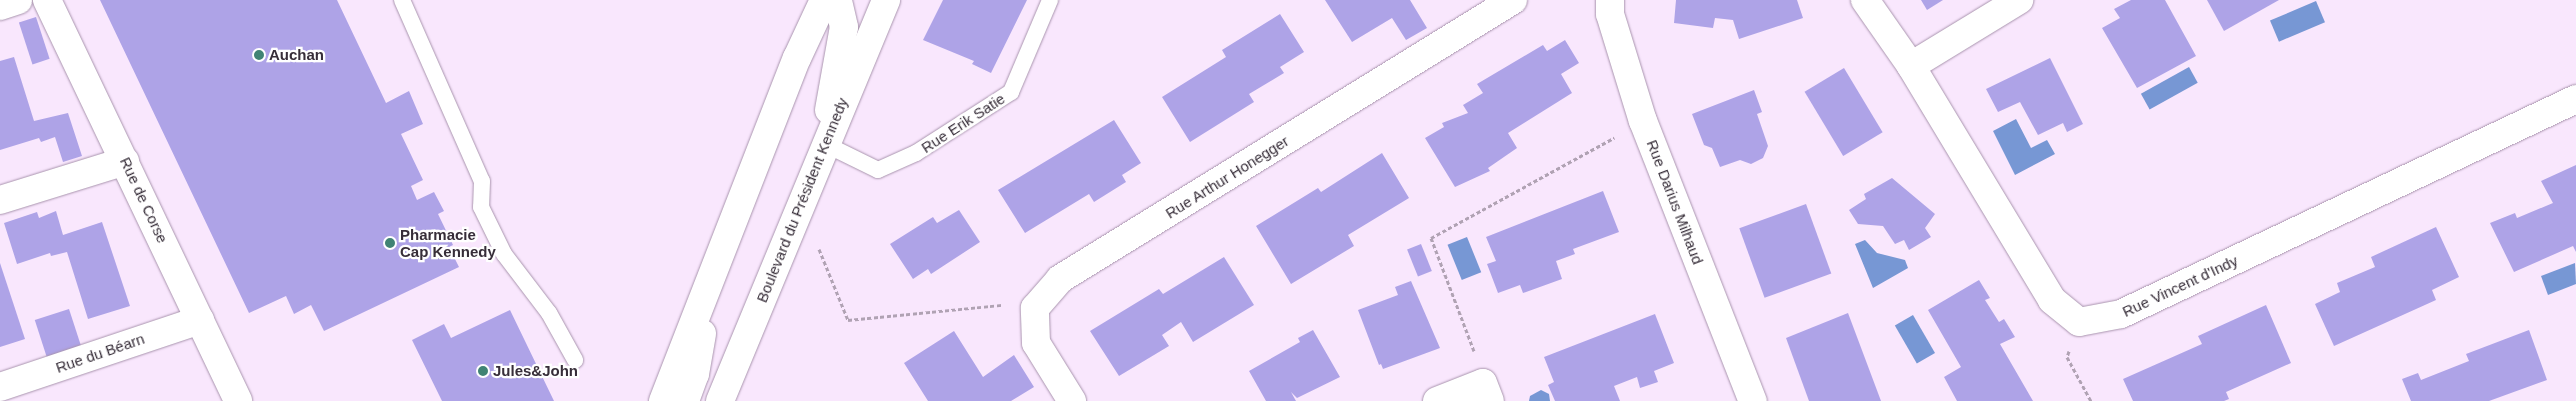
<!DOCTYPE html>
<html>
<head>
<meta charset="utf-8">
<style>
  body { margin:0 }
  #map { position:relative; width:2576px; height:401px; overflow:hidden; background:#f9e7fd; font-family:Arial,sans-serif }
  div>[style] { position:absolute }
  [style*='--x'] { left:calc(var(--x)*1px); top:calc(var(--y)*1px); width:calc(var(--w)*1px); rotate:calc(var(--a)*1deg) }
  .water>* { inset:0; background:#7797d4; transform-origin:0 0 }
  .building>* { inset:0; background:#aea3e7; transform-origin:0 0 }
  .path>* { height:3px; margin-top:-1.5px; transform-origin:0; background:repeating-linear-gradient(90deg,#b0a2b3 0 4px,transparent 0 6.5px) }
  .roads { filter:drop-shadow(0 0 1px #a994ae) drop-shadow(0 0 1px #a994ae) }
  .service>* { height:16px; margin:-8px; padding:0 8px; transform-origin:8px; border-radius:8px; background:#fff }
  .minor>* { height:28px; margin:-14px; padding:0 14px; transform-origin:14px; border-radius:14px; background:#fff }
  .primary>* { height:28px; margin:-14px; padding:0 14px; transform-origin:14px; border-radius:14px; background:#fff }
  .dots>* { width:14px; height:14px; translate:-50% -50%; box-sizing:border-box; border:2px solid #fff; border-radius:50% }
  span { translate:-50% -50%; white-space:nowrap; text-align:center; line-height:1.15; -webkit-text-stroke:4.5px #fff; paint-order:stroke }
  .poi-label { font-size:15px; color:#372e39; font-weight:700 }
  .left { translate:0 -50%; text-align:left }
  .street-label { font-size:15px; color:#372e39 }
</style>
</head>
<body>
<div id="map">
  <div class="water">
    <i style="left:2316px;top:1px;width:23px;height:50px;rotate:67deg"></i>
    <i style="left:2189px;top:67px;width:18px;height:55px;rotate:61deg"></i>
    <i style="clip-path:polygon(2016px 119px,2031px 148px,2047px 140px,2055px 154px,2015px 175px,1993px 131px)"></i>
    <i style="left:1467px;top:237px;width:38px;height:21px;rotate:68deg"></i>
    <i style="clip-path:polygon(1865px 240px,1877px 253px,1905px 260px,1908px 268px,1873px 288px,1855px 244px)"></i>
    <i style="clip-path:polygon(2575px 263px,2576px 284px,2548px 295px,2541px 276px)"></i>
    <i style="left:1913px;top:315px;width:44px;height:21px;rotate:60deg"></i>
    <i style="clip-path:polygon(1541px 390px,1549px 394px,1550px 401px,1529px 401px,1530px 396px)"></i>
  </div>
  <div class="building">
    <i style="clip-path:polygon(100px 0,337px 0,386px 103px,409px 91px,423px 124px,401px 134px,423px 180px,411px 186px,417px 200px,434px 192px,444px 211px,438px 214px,453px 245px,449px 247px,459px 267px,324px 331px,311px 305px,294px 314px,286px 296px,249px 313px)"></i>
    <i style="clip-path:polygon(943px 0,1027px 0,991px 73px,972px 64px,974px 61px,923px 40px)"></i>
    <i style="clip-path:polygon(1325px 0,1410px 0,1427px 28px,1406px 40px,1392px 18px,1352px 42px)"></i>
    <i style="clip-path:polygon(1676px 0,1797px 0,1803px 18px,1739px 39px,1733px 20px,1715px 18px,1713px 28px,1674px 23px)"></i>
    <i style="clip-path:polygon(1921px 0,1943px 0,1927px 10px)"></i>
    <i style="clip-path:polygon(2131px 0,2165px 0,2196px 56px,2137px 88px,2102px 28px,2120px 18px,2114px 9px)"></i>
    <i style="clip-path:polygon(2207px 0,2279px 0,2224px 31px)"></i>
    <i style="clip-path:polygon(1280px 14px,1304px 52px,1280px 67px,1284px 73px,1249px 94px,1254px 102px,1190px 142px,1162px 97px,1226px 57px,1222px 50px)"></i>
    <i style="left:36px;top:17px;width:44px;height:18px;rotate:72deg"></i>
    <i style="clip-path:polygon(1565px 40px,1579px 63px,1561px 74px,1572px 93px,1508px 133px,1517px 148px,1488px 168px,1490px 171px,1455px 187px,1425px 138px,1444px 127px,1442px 123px,1468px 113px,1463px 105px,1483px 93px,1477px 84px,1543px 45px,1547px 51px)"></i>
    <i style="clip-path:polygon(14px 57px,34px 121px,68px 113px,82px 156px,63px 162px,55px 137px,41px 142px,39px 138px,0 150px,0 61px)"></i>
    <i style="clip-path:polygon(2050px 58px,2083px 124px,2067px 132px,2063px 123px,2038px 135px,2020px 102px,1998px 112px,1986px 89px)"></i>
    <i style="left:1844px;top:68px;width:75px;height:46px;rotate:59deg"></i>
    <i style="clip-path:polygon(1754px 90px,1762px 112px,1757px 114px,1768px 146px,1763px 158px,1751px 164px,1740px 160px,1720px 167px,1712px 148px,1704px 145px,1692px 114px)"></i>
    <i style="clip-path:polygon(1114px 120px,1141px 163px,1122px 175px,1126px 182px,1094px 202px,1089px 194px,1025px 233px,998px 190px)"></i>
    <i style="clip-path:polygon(1382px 153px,1409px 198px,1348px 235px,1354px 246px,1291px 284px,1256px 226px,1318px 188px,1321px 192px)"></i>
    <i style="clip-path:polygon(2576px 165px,2576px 252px,2573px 246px,2514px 272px,2490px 223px,2515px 213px,2517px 218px,2553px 203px,2541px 181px)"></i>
    <i style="clip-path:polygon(1892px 178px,1935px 214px,1925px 228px,1931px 237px,1909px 250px,1904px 240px,1895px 244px,1883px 226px,1858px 224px,1849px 210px,1866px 199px,1864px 194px)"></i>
    <i style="clip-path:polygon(1603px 191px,1619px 232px,1573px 249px,1575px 254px,1556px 261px,1562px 279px,1523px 293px,1520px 285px,1498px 293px,1487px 264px,1496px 261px,1486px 237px)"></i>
    <i style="left:1806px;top:204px;width:74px;height:71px;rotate:70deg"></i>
    <i style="clip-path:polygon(959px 210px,980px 242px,931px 274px,928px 269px,913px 279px,890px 244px,933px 217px,937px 223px)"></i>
    <i style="clip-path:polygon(56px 211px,63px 235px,102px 222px,130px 306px,88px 319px,67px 252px,51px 256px,50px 253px,17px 264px,4px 223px,37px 212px,39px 218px)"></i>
    <i style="clip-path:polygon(2436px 227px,2459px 277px,2432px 290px,2436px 300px,2334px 346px,2315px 304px,2340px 292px,2337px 283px,2375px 267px,2371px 257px)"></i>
    <i style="left:1421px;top:244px;width:29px;height:15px;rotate:68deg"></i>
    <i style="clip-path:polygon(1224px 257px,1254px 305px,1193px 342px,1181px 322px,1162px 335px,1169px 346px,1119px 376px,1090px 331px,1159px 289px,1163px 294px)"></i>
    <i style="clip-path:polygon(0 263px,25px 339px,0 347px)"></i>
    <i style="clip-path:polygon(1979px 280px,1990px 298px,1985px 300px,1999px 322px,2004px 319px,2015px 337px,2000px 344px,2033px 401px,1957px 401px,1944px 377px,1961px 367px,1928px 310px)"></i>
    <i style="clip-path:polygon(1411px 281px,1440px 348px,1383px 369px,1381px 364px,1379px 365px,1358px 310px,1398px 295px,1395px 287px)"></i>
    <i style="clip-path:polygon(2266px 305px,2291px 363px,2226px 392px,2229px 399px,2224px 401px,2133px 401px,2123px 379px,2202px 344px,2198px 336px)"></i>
    <i style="left:69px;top:309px;width:44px;height:36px;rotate:72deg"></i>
    <i style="clip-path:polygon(510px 310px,554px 401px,442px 401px,412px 340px,444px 324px,451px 338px)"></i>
    <i style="clip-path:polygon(1848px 313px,1881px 401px,1809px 401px,1786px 338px)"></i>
    <i style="clip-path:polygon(1655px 314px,1674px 363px,1654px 371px,1658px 382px,1640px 388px,1637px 377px,1614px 386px,1620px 401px,1555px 401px,1548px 385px,1554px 382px,1544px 357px)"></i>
    <i style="clip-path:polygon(1313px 330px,1340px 377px,1297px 398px,1291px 392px,1296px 401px,1266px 401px,1249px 371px,1300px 342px,1298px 338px)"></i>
    <i style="clip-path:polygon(2529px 330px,2547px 380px,2489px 401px,2411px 401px,2402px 379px,2418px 373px,2421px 380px,2469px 361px,2466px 354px)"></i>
    <i style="clip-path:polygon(954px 331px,983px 377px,1014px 355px,1034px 387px,1011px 401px,928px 401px,904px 363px)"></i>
  </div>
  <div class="path">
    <i style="--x:819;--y:249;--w:77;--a:67.8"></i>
    <i style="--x:848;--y:320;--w:155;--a:-5.6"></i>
    <i style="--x:1474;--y:351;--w:121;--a:-110.8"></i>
    <i style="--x:1431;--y:238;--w:209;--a:-28.7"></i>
    <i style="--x:2069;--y:351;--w:6;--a:108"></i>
    <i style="--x:2067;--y:357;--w:50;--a:61.4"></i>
  </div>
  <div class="roads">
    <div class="service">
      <i style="--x:402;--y:0;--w:198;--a:66.2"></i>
      <i style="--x:482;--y:181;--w:26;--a:92"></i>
      <i style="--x:481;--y:207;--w:52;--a:63.9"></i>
      <i style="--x:504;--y:254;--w:74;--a:52.7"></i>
      <i style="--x:549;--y:313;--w:54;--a:61"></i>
      <i style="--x:825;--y:144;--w:59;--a:26.1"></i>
      <i style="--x:878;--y:170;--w:42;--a:-24.1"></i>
      <i style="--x:916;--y:153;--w:113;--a:-32.7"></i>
      <i style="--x:1011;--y:92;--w:100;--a:-67"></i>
    </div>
    <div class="minor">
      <i style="--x:47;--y:0;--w:444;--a:64.5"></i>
      <i style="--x:1610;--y:0;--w:14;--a:90"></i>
      <i style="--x:1610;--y:14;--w:112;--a:72.9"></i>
      <i style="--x:1643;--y:121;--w:301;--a:68.6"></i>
      <i style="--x:1865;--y:0;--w:80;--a:55.1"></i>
      <i style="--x:1911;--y:66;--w:273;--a:58.9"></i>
      <i style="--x:2052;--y:300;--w:35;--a:39"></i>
      <i style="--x:2079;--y:322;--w:43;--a:-10.8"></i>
      <i style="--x:2121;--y:314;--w:503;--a:-25.29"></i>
      <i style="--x:0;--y:6;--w:19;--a:-18"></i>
      <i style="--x:1911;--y:66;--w:127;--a:-31.4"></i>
      <i style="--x:0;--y:200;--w:131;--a:-17.3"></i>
      <i style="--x:0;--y:387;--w:211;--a:-18.5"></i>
      <i style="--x:1072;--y:401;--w:68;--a:-121.8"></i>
      <i style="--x:1036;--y:343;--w:35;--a:-92"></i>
      <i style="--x:1035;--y:308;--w:38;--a:-49"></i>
      <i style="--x:1060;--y:279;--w:532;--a:-31.63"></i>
      <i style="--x:1437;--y:401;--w:49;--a:-21.4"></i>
      <i style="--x:1483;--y:383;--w:19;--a:69"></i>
    </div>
    <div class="primary">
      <i style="--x:829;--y:110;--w:84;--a:-79.8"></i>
      <i style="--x:844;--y:27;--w:28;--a:-103"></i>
      <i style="--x:663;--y:401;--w:368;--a:-68.7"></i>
      <i style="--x:797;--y:58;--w:64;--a:-65"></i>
      <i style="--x:685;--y:401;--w:29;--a:-70"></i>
      <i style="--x:695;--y:374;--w:41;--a:-80.1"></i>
      <i style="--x:720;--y:401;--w:434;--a:-67.5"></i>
    </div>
  </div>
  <div class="dots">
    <i style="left:259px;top:55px;background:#408374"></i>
    <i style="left:390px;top:243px;background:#408374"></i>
    <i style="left:483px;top:371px;background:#408374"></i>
  </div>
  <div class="poi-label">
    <span class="left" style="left:269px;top:55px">Auchan</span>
    <span class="left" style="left:400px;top:243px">Pharmacie<br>Cap Kennedy</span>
    <span class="left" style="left:493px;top:371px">Jules&amp;John</span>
  </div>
  <div class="street-label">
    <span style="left:963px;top:123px;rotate:-33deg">Rue Erik Satie</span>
    <span style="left:1227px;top:177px;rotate:-32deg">Rue Arthur Honegger</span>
    <span style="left:144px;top:200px;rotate:65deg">Rue de Corse</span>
    <span style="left:802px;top:200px;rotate:-68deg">Boulevard du Président Kennedy</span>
    <span style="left:1675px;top:202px;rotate:69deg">Rue Darius Milhaud</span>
    <span style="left:2180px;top:286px;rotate:-25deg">Rue Vincent d'Indy</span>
    <span style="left:100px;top:353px;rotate:-19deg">Rue du Béarn</span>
  </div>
</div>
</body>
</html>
